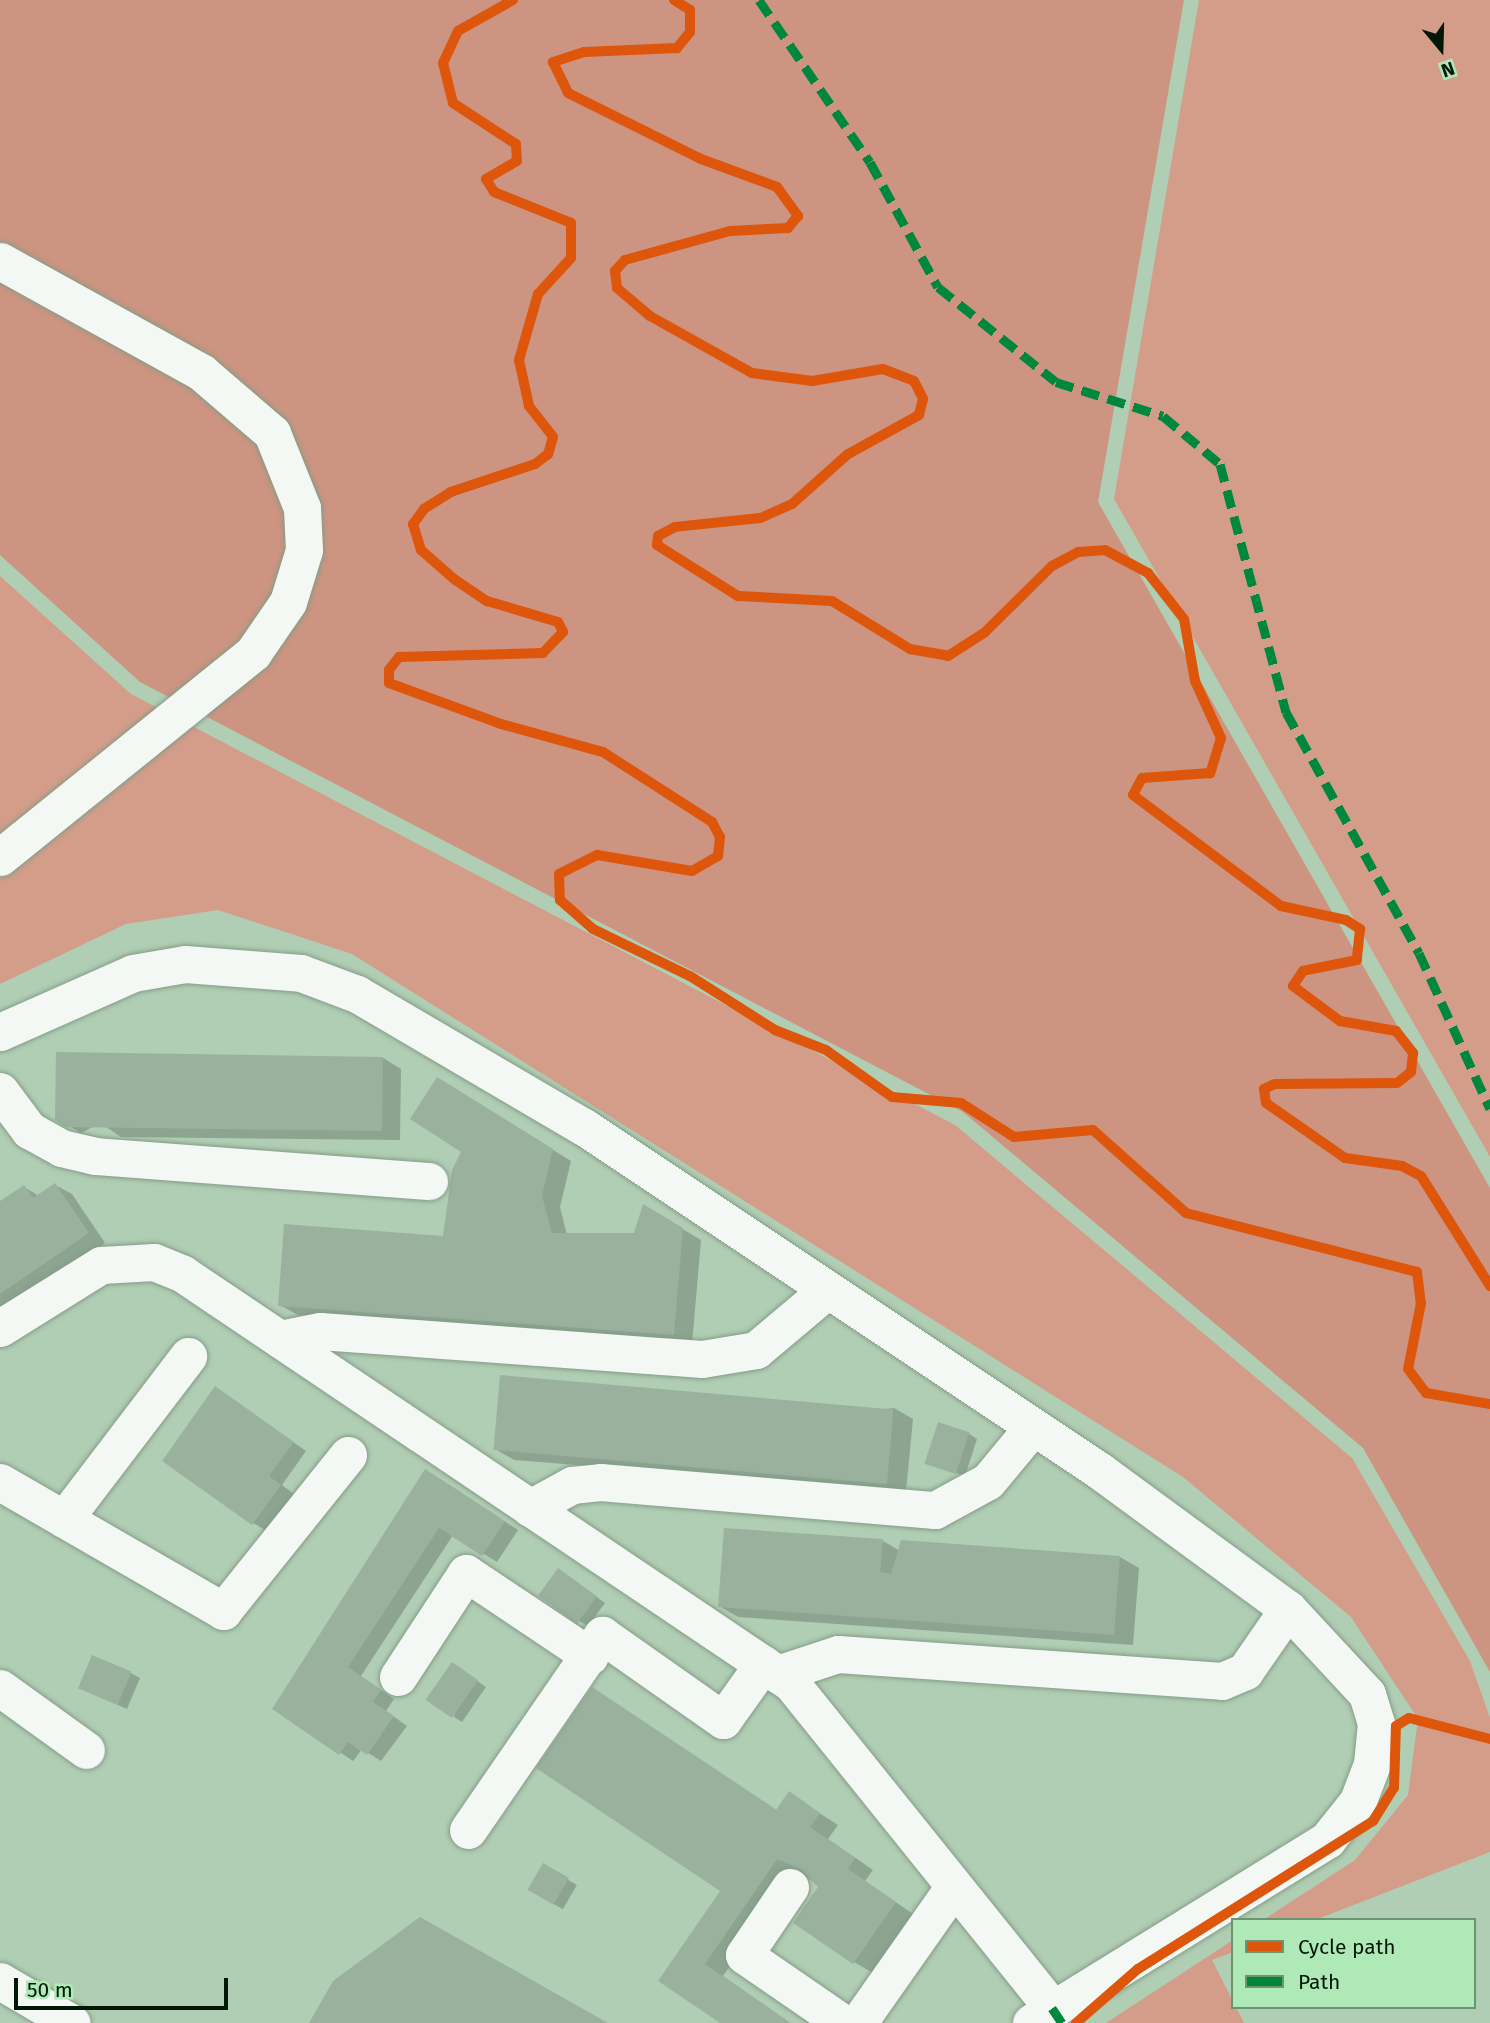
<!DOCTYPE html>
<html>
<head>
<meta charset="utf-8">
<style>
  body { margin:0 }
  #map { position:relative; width:1490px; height:2023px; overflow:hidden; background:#b0ceb4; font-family:"Fira Sans",sans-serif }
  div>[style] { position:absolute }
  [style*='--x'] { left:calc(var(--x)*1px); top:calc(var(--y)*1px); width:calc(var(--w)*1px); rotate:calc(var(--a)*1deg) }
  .green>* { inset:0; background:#d39d8a }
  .forest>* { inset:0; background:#cc9481 }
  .shadow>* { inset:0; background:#0003; transform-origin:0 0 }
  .building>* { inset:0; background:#9ab29d; transform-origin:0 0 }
  .roads { filter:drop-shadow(0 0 2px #859c87) drop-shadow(0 0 2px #859c87) }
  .minor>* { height:37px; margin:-18.5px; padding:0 18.5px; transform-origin:18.5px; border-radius:18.5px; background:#f3f8f4 }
  .quiet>* { height:9px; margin-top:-4.5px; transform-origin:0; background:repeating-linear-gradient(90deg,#00873e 0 18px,transparent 0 27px) }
  .cycleway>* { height:10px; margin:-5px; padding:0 5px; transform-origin:5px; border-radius:5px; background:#dd560c }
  span { translate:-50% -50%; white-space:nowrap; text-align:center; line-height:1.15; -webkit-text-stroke:7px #afe9b7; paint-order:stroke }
  .legend { position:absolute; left:1231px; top:1918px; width:245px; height:91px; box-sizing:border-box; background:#afe9b7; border:2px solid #6a9570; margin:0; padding:9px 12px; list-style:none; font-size:21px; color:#031706 }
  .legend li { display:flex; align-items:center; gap:14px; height:35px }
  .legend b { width:35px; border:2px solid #6a9570 }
  .north { position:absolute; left:1406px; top:14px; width:70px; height:70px; -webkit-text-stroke:5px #afe9b7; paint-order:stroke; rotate:161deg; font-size:19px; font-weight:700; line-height:28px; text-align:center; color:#031706 }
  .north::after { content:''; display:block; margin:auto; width:24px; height:32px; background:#031706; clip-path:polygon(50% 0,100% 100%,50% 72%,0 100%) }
  .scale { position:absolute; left:14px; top:1978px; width:214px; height:32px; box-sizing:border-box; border:4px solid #031706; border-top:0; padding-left:9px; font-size:21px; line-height:24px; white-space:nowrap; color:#031706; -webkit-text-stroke:5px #afe9b7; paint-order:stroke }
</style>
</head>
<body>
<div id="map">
  <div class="green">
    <i style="clip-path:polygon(1199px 0,1490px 0,1490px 1157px,1114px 499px)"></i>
    <i style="clip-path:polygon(0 576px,131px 694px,955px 1125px,1352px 1458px,1470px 1661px,1490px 1718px,1490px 1852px,1315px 1920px,1263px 1920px,1355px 1860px,1408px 1795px,1418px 1719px,1351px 1617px,1183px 1477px,352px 954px,218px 910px,126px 924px,0 984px)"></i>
    <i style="clip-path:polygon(1233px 1940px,1233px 1952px,1212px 1960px,1244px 2023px,1106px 2023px)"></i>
  </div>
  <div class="forest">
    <i style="clip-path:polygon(0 0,1184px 0,1098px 502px,1490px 1188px,1490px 1672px,1363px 1448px,963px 1112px,140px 682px,0 555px)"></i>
  </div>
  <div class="shadow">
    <i style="clip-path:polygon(383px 1058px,401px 1069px,400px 1140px,121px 1137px,100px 1123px,81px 1133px,57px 1119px)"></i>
    <i style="clip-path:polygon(456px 1090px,571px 1161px,560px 1207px,567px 1235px,636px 1235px,644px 1206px,701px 1240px,692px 1345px,298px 1315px,280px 1305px,444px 1238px,463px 1151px)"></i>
    <i style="clip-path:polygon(55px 1185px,72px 1194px,105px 1243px,0 1315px,0 1203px,24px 1187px,39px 1196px)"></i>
    <i style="clip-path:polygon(229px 1397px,306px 1451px,282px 1485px,294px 1494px,267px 1531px,253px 1523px)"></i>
    <i style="clip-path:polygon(894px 1408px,913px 1419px,906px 1491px,514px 1460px,495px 1449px)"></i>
    <i style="clip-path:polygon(968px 1433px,977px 1439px,965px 1476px,927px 1463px)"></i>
    <i style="clip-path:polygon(440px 1479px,518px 1530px,497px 1562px,453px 1535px,361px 1676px,394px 1699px,386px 1711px,407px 1726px,381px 1761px,362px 1749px,353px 1761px,275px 1708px)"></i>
    <i style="clip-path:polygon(883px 1541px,900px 1551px,1120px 1557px,1139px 1568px,1133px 1645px,738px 1617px,719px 1606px)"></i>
    <i style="clip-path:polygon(568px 1576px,605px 1603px,588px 1626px,579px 1621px)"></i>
    <i style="clip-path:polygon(461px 1670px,486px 1687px,462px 1722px,454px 1717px)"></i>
    <i style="clip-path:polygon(131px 1673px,140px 1678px,127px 1709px,80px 1688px)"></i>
    <i style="clip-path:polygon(611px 1700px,778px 1811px,790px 1794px,838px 1825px,828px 1839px,873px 1870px,865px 1881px,913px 1914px,873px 1973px,854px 1962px,820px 1887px,796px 1869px,723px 1976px,790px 2023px,723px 2023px,661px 1980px,723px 1890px)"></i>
    <i style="left:544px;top:1866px;width:38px;height:28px;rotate:30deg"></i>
  </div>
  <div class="building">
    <i style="clip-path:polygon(56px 1052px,383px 1057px,382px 1131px,66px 1127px,55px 1120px)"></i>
    <i style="clip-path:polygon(437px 1077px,553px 1149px,542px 1196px,552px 1233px,634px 1233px,643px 1204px,683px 1228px,674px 1335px,278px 1306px,284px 1224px,443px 1236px,452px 1170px,461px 1152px,410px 1119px)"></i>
    <i style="clip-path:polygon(55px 1183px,89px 1233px,0 1294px,0 1201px,24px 1185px,33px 1198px)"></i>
    <i style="left:500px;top:1375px;width:395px;height:75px;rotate:5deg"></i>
    <i style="clip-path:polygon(215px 1386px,294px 1442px,269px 1476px,281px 1485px,252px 1525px,162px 1461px)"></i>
    <i style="left:938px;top:1422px;width:33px;height:44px;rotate:18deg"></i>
    <i style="clip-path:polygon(425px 1469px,505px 1521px,482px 1556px,439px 1528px,348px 1667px,381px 1690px,373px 1702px,394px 1716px,367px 1755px,348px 1742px,339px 1755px,272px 1709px)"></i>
    <i style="clip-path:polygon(724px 1528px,883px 1539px,880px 1572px,891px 1574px,901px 1540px,1120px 1556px,1114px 1635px,718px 1607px)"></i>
    <i style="left:558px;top:1568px;width:48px;height:34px;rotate:36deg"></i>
    <i style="left:92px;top:1655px;width:43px;height:36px;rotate:23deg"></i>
    <i style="left:452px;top:1662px;width:32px;height:46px;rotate:35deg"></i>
    <i style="clip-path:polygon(592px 1687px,776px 1810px,789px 1791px,820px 1813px,810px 1827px,855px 1858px,848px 1869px,896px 1902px,853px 1964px,793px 1923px,818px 1887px,802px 1870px,777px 1859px,705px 1964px,791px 2023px,720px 2023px,658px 1981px,720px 1891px,536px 1768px)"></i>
    <i style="left:543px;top:1863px;width:30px;height:31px;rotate:30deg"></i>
    <i style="clip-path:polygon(420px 1917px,608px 2023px,309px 2023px,333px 1981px)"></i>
  </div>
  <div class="roads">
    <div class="minor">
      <i style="--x:0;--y:261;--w:230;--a:28.9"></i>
      <i style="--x:201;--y:372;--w:94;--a:40.7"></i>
      <i style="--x:272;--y:433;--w:81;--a:68.2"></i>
      <i style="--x:302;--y:508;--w:42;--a:87.3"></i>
      <i style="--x:304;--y:550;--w:54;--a:107.1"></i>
      <i style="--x:288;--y:602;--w:62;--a:124.5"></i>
      <i style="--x:253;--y:653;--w:325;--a:141.1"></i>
      <i style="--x:0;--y:1032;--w:145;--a:-23.9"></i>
      <i style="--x:133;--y:973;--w:53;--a:-9.8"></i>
      <i style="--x:185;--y:964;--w:116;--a:4.4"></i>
      <i style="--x:301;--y:973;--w:60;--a:20.6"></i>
      <i style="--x:357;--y:994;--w:263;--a:30.4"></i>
      <i style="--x:584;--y:1127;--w:620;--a:33.69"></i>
      <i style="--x:1100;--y:1471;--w:233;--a:36.3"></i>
      <i style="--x:1288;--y:1609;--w:116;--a:47.1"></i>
      <i style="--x:1367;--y:1694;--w:30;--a:73"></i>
      <i style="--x:1376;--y:1723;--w:41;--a:95.6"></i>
      <i style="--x:1372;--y:1764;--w:40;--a:111"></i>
      <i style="--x:1358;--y:1801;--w:50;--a:128.5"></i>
      <i style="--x:1327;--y:1840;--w:348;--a:148.3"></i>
      <i style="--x:0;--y:1091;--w:49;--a:53.4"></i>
      <i style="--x:29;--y:1130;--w:37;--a:29"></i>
      <i style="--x:61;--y:1148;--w:35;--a:13"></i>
      <i style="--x:95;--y:1156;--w:335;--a:4.3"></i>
      <i style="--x:0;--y:1328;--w:119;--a:-32"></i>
      <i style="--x:101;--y:1265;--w:53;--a:-3.2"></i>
      <i style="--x:154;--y:1262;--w:31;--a:22"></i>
      <i style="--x:183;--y:1274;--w:733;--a:33.93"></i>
      <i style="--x:791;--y:1683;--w:417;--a:51.2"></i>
      <i style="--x:280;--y:1339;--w:41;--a:-11.3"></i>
      <i style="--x:320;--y:1331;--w:383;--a:4.2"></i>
      <i style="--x:702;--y:1359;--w:55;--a:-9.5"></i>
      <i style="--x:756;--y:1350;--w:92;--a:-40.1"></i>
      <i style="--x:0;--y:1482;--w:258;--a:30"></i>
      <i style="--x:223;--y:1611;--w:200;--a:-51.3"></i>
      <i style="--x:530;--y:1508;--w:48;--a:-28.7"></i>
      <i style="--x:572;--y:1485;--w:28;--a:-6"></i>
      <i style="--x:600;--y:1482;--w:336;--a:4.8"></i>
      <i style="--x:935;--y:1510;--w:60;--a:-28.7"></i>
      <i style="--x:988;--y:1481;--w:69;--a:-50.3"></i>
      <i style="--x:64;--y:1519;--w:205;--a:-52.7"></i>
      <i style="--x:777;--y:1674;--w:64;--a:-18.2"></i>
      <i style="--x:838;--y:1654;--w:385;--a:4"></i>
      <i style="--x:1222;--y:1681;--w:25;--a:-23"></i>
      <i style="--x:1245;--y:1671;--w:75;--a:-55.3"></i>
      <i style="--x:398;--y:1677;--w:124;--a:-56.8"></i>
      <i style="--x:466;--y:1573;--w:149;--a:33.8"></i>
      <i style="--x:0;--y:1688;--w:106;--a:35.8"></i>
      <i style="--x:468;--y:1830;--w:237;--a:-55.5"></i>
      <i style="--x:602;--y:1635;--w:148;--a:35.1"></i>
      <i style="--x:723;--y:1720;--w:69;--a:-54.5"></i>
      <i style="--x:790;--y:1887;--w:82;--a:124.1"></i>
      <i style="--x:744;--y:1955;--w:120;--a:34.5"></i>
      <i style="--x:0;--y:1981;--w:83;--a:30.3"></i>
      <i style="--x:858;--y:2023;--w:165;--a:-54.9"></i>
    </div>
  </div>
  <div class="quiet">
    <i style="--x:759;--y:0;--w:196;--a:55.6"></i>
    <i style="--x:870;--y:162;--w:142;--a:61.5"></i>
    <i style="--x:938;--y:287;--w:151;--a:38.8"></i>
    <i style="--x:1056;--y:382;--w:112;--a:17.6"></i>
    <i style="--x:1163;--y:416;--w:75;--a:40.1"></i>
    <i style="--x:1220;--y:464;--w:257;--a:75.1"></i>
    <i style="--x:1286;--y:712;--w:275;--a:61.1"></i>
    <i style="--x:1419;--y:953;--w:171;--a:65.5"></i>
    <i style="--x:1052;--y:2008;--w:18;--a:56"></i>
  </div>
  <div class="cycleway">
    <i style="--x:513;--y:0;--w:63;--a:150.6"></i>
    <i style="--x:458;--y:31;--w:35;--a:115"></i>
    <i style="--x:443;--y:63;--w:41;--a:76"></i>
    <i style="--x:453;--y:103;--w:75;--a:33.1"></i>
    <i style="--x:516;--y:144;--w:17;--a:87"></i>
    <i style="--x:517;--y:161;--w:36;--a:150"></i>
    <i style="--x:486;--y:179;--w:15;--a:58"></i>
    <i style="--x:494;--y:192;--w:83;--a:21.9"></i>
    <i style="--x:571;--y:223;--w:35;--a:90"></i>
    <i style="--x:571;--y:258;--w:49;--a:132.5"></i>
    <i style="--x:538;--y:294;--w:69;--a:106.1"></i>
    <i style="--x:519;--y:360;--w:47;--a:77.7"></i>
    <i style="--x:529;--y:406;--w:39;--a:52"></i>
    <i style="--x:553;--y:437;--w:18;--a:106"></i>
    <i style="--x:548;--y:454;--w:16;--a:142"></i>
    <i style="--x:535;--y:464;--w:89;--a:161.6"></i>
    <i style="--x:451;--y:492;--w:32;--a:148"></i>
    <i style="--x:424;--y:509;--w:19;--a:126"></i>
    <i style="--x:413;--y:524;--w:27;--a:73"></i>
    <i style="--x:421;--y:550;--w:44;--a:41.3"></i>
    <i style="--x:454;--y:579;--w:40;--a:34"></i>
    <i style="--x:487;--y:601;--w:74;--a:16.5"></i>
    <i style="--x:558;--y:622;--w:11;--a:63"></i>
    <i style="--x:563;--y:632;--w:29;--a:134"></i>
    <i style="--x:543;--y:653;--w:144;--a:178.4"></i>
    <i style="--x:399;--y:657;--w:16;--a:128"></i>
    <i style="--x:389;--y:670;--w:13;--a:90"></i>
    <i style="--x:389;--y:683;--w:119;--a:20.1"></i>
    <i style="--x:501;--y:724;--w:106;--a:15.4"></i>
    <i style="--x:603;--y:752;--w:130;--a:32.7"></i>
    <i style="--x:712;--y:822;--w:17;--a:62"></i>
    <i style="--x:720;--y:837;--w:19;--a:96"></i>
    <i style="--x:718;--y:856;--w:30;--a:150"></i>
    <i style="--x:692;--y:871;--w:96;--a:-170.4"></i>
    <i style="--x:597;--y:855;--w:42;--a:153.4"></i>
    <i style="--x:559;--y:874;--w:26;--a:88"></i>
    <i style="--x:560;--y:900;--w:44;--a:41.3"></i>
    <i style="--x:593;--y:929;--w:108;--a:25.9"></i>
    <i style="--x:690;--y:976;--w:101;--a:32.4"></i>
    <i style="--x:775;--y:1030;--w:55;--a:21.4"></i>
    <i style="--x:826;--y:1050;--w:81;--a:35.5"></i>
    <i style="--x:892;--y:1097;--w:69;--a:5"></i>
    <i style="--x:961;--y:1103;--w:63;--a:32.7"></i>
    <i style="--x:1014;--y:1137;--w:79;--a:-5.1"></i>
    <i style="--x:1093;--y:1130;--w:125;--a:41.7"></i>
    <i style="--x:1186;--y:1213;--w:238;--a:14.3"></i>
    <i style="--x:1417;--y:1272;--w:31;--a:83"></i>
    <i style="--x:1421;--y:1303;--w:67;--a:101.1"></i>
    <i style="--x:1408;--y:1369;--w:30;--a:53"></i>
    <i style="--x:1426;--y:1393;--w:65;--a:9.8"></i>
    <i style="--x:674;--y:0;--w:19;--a:32"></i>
    <i style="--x:690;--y:10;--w:22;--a:90"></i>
    <i style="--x:690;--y:32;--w:21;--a:129"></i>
    <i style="--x:677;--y:48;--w:93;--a:177.5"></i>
    <i style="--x:584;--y:52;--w:33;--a:162"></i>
    <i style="--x:553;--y:62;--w:34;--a:64"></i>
    <i style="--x:568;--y:93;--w:148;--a:26.4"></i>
    <i style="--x:701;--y:159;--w:81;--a:20.2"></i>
    <i style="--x:777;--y:187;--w:36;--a:54"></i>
    <i style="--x:798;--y:216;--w:16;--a:130"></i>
    <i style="--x:788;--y:228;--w:58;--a:177"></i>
    <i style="--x:730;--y:231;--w:109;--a:164.6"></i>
    <i style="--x:625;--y:260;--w:15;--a:132"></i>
    <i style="--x:615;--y:271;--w:17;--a:83"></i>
    <i style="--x:617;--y:288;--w:43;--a:40.3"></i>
    <i style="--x:650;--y:316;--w:117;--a:29.2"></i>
    <i style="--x:752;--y:373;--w:61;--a:7.6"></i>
    <i style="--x:812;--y:381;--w:72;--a:-9.6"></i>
    <i style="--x:883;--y:369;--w:33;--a:21"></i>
    <i style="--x:914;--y:381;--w:20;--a:63"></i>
    <i style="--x:923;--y:399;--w:16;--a:104"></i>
    <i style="--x:919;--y:415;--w:81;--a:151.2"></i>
    <i style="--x:848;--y:454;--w:75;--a:138.2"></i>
    <i style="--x:792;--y:504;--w:35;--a:156"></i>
    <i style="--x:760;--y:518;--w:85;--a:174"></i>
    <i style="--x:675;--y:527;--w:19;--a:152"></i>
    <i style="--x:658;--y:536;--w:9;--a:96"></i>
    <i style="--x:657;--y:545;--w:96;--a:32.2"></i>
    <i style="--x:738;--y:596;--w:94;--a:3"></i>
    <i style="--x:832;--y:601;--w:92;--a:31.6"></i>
    <i style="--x:910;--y:649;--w:39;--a:10"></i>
    <i style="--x:948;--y:656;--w:43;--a:-32.6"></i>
    <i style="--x:984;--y:633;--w:95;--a:-44.6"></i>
    <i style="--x:1052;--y:566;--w:30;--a:-28"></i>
    <i style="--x:1078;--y:552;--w:27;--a:-4"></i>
    <i style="--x:1105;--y:550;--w:49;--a:28.1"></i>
    <i style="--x:1148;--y:573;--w:58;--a:52"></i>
    <i style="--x:1184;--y:619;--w:63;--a:79.9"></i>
    <i style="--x:1195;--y:681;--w:63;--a:65.5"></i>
    <i style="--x:1221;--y:738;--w:37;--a:107"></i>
    <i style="--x:1210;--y:773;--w:68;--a:175.8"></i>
    <i style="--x:1142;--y:778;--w:19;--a:118"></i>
    <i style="--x:1133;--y:795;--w:185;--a:36.9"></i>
    <i style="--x:1281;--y:906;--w:66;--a:12.2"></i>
    <i style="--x:1346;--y:920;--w:17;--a:33"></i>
    <i style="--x:1360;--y:929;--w:31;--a:96"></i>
    <i style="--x:1357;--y:960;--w:55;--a:168.5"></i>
    <i style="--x:1303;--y:971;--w:18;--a:124"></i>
    <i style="--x:1293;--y:986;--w:59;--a:36.7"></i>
    <i style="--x:1340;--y:1021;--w:57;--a:10.1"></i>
    <i style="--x:1396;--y:1031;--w:28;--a:52"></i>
    <i style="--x:1413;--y:1053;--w:19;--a:96"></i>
    <i style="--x:1411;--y:1072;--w:18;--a:142"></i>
    <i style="--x:1397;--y:1083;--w:122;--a:179.5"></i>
    <i style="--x:1275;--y:1084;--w:12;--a:156"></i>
    <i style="--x:1264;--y:1089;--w:14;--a:82"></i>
    <i style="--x:1266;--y:1103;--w:96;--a:34.8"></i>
    <i style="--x:1345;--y:1158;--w:58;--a:8"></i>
    <i style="--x:1402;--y:1166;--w:21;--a:28"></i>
    <i style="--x:1421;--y:1176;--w:130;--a:57.9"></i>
    <i style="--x:1076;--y:2023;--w:82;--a:-41.1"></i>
    <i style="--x:1138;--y:1969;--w:278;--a:-32.2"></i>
    <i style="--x:1373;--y:1821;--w:39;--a:-58"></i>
    <i style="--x:1394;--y:1788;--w:62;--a:-88.2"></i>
    <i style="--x:1396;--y:1726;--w:15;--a:-32"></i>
    <i style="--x:1409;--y:1718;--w:84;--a:14.5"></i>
  </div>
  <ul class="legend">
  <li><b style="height:9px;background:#dd560c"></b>Cycle path</li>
  <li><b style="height:9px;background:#00873e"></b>Path</li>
  </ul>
  <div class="north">N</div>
  <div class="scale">50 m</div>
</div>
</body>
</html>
